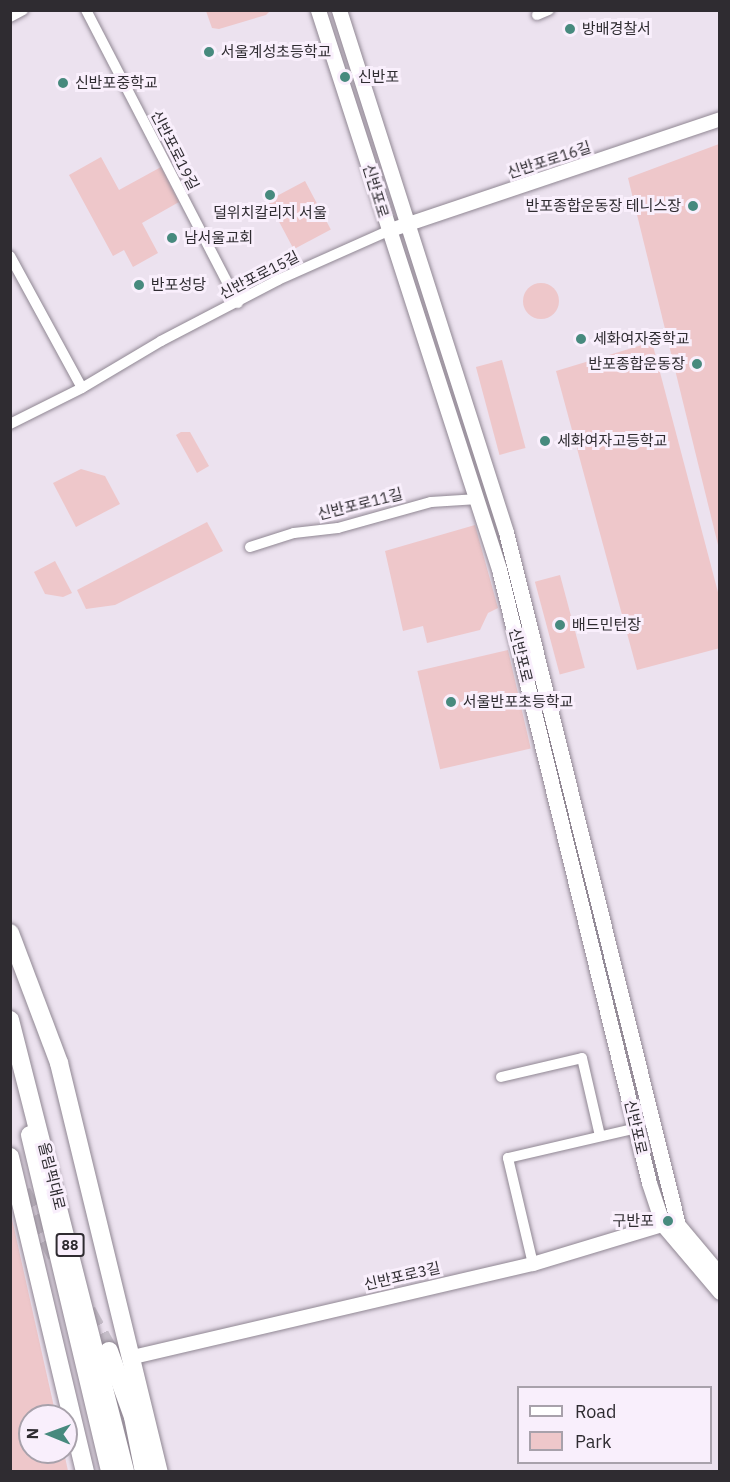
<!DOCTYPE html>
<html>
<head>
<meta charset="utf-8">
<style>
  body { margin:0 }
  #map { position:relative; width:730px; height:1482px; overflow:hidden; background:#ece2ef; font-family:"IBM Plex Sans","Noto Sans KR",sans-serif }
  div>[style] { position:absolute }
  [style*='--x'] { left:calc(var(--x)*1px); top:calc(var(--y)*1px); width:calc(var(--w)*1px); rotate:calc(var(--a)*1deg) }
  .green>* { inset:0; background:#eec7ca; transform-origin:0 0 }
  .round { border-radius:50% }
  .trunk-tunnel>* { height:18px; margin-top:-9px; transform-origin:0; background:repeating-linear-gradient(90deg,#c6bec9 0 18px,transparent 0 27px) }
  .roads { filter:drop-shadow(0 0 2px #908793) drop-shadow(0 0 2px #908793) }
  .minor>* { height:10px; margin:-5px; padding:0 5px; transform-origin:5px; border-radius:5px; background:#fff }
  .tertiary>* { height:14px; margin:-7px; padding:0 7px; transform-origin:7px; border-radius:7px; background:#fff }
  .secondary>* { height:15px; margin:-7.5px; padding:0 7.5px; transform-origin:7.5px; border-radius:7.5px; background:#fff }
  .trunk>* { height:18px; margin:-9px; padding:0 9px; transform-origin:9px; border-radius:9px; background:#fff }
  .dots>* { width:16px; height:16px; translate:-50% -50%; box-sizing:border-box; border:3px solid #f9effc; border-radius:50% }
  span { translate:-50% -50%; white-space:nowrap; text-align:center; line-height:1.15; -webkit-text-stroke:6px #f9effc; paint-order:stroke }
  .shield-label span { padding:2px 4px; background:#f9effc; border:2px solid; border-radius:4px; -webkit-text-stroke-width:0 }
  .shield-label { font-size:14px; color:#2f2c31; font-weight:700 }
  .poi-label { font-size:15px; color:#2f2c31 }
  .left { translate:0 -50%; text-align:left }
  .right { translate:-100% -50%; text-align:right }
  .street-label { font-size:15px; color:#2f2c31 }
  .frame { position:absolute; inset:0; border:12px solid #2f2c31; pointer-events:none }
  .legend { position:absolute; left:517px; top:1386px; width:195px; height:78px; box-sizing:border-box; background:#f9effc; border:2px solid #a8a1ab; margin:0; padding:8px 10px; list-style:none; font-size:18px; color:#2f2c31 }
  .legend li { display:flex; align-items:center; gap:12px; height:30px }
  .legend b { width:30px; border:2px solid #a8a1ab }
  .north { position:absolute; left:18px; top:1404px; width:60px; height:60px; box-sizing:border-box; background:#f9effc; border:2px solid #a8a1ab; border-radius:50%; rotate:271deg; font-size:16px; font-weight:700; line-height:24px; text-align:center; color:#2f2c31 }
  .north::after { content:''; display:block; margin:auto; width:21px; height:27px; background:#478a7e; clip-path:polygon(50% 0,100% 100%,50% 72%,0 100%) }
</style>
</head>
<body>
<div id="map">
  <div class="green">
    <i style="clip-path:polygon(206px 11px,206px 10px,270px 11px,266px 15px,219px 29px,212px 28px)"></i>
    <i style="clip-path:polygon(719px 144px,720px 144px,719px 549px,628px 178px)"></i>
    <i style="clip-path:polygon(101px 157px,119px 190px,161px 167px,179px 202px,142px 223px,158px 253px,133px 267px,124px 250px,113px 256px,69px 175px)"></i>
    <i style="left:305px;top:181px;width:55px;height:42px;rotate:62deg"></i>
    <i class="round" style="left:523px;top:283px;width:36px;height:36px"></i>
    <i style="clip-path:polygon(652px 342px,719px 596px,720px 648px,637px 670px,556px 371px)"></i>
    <i style="left:502px;top:360px;width:91px;height:27px;rotate:75deg"></i>
    <i style="clip-path:polygon(181px 432px,190px 432px,209px 466px,197px 473px,176px 435px)"></i>
    <i style="clip-path:polygon(81px 469px,105px 476px,120px 504px,76px 527px,53px 483px)"></i>
    <i style="clip-path:polygon(207px 522px,223px 551px,115px 605px,86px 609px,77px 590px)"></i>
    <i style="clip-path:polygon(475px 525px,498px 608px,488px 613px,480px 630px,427px 643px,423px 626px,403px 631px,385px 551px)"></i>
    <i style="clip-path:polygon(55px 561px,72px 593px,63px 597px,45px 594px,34px 572px)"></i>
    <i style="left:560px;top:575px;width:96px;height:26px;rotate:75deg"></i>
    <i style="left:508px;top:650px;width:101px;height:93px;rotate:77deg"></i>
    <i style="clip-path:polygon(10px 1210px,56px 1416px,30px 1416px,30px 1452px,64px 1452px,68px 1471px,11px 1471px)"></i>
  </div>
  <div class="trunk-tunnel">
    <i style="--x:22;--y:1192;--w:72;--a:61.6"></i>
    <i style="--x:87;--y:1311;--w:46;--a:61.2"></i>
  </div>
  <div class="roads">
    <div class="minor">
      <i style="--x:86;--y:10;--w:330;--a:62.6"></i>
      <i style="--x:537;--y:15;--w:13;--a:-23"></i>
      <i style="--x:10;--y:17;--w:15;--a:-28"></i>
      <i style="--x:10;--y:256;--w:150;--a:61.4"></i>
      <i style="--x:82;--y:388;--w:92;--a:-30.7"></i>
      <i style="--x:161;--y:341;--w:132;--a:-27.5"></i>
      <i style="--x:278;--y:280;--w:120;--a:-24"></i>
      <i style="--x:10;--y:424;--w:80;--a:-26.6"></i>
      <i style="--x:250;--y:547;--w:46;--a:-17.7"></i>
      <i style="--x:294;--y:533;--w:44;--a:-6.5"></i>
      <i style="--x:338;--y:528;--w:97;--a:-15.6"></i>
      <i style="--x:431;--y:502;--w:47;--a:-3.7"></i>
      <i style="--x:501;--y:1077;--w:83;--a:-13.2"></i>
      <i style="--x:582;--y:1058;--w:80;--a:77"></i>
      <i style="--x:533;--y:1264;--w:109;--a:-103.3"></i>
      <i style="--x:508;--y:1158;--w:132;--a:-13.1"></i>
    </div>
    <div class="tertiary">
      <i style="--x:388;--y:231;--w:350;--a:-18.6"></i>
      <i style="--x:133;--y:1357;--w:411;--a:-13.1"></i>
      <i style="--x:533;--y:1264;--w:145;--a:-16.8"></i>
    </div>
    <div class="secondary">
      <i style="--x:318;--y:10;--w:588;--a:72.06"></i>
      <i style="--x:499;--y:569;--w:632;--a:76.27"></i>
      <i style="--x:649;--y:1183;--w:44;--a:71.6"></i>
      <i style="--x:663;--y:1225;--w:88;--a:49.6"></i>
      <i style="--x:339;--y:10;--w:548;--a:72.26"></i>
      <i style="--x:506;--y:532;--w:714;--a:76.06"></i>
      <i style="--x:678;--y:1225;--w:65;--a:50"></i>
    </div>
    <div class="trunk">
      <i style="--x:10;--y:933;--w:139;--a:69.3"></i>
      <i style="--x:59;--y:1063;--w:421;--a:76.3"></i>
      <i style="--x:10;--y:1020;--w:466;--a:75.7"></i>
      <i style="--x:30;--y:1135;--w:346;--a:76.6"></i>
      <i style="--x:10;--y:1157;--w:324;--a:76.6"></i>
      <i style="--x:109;--y:1351;--w:70;--a:70"></i>
      <i style="--x:133;--y:1417;--w:56;--a:78.7"></i>
    </div>
  </div>
  <div class="dots">
    <i style="left:570px;top:29px;background:#478a7e"></i>
    <i style="left:209px;top:52px;background:#478a7e"></i>
    <i style="left:345px;top:77px;background:#478a7e"></i>
    <i style="left:63px;top:83px;background:#478a7e"></i>
    <i style="left:270px;top:195px;background:#478a7e"></i>
    <i style="left:693px;top:206px;background:#478a7e"></i>
    <i style="left:172px;top:238px;background:#478a7e"></i>
    <i style="left:139px;top:285px;background:#478a7e"></i>
    <i style="left:581px;top:339px;background:#478a7e"></i>
    <i style="left:697px;top:364px;background:#478a7e"></i>
    <i style="left:545px;top:441px;background:#478a7e"></i>
    <i style="left:560px;top:625px;background:#478a7e"></i>
    <i style="left:451px;top:702px;background:#478a7e"></i>
    <i style="left:668px;top:1221px;background:#478a7e"></i>
  </div>
  <div class="shield-label">
    <span style="left:70px;top:1245px">88</span>
  </div>
  <div class="poi-label">
    <span class="left" style="left:582px;top:29px">방배경찰서</span>
    <span class="left" style="left:221px;top:52px">서울계성초등학교</span>
    <span class="left" style="left:358px;top:77px">신반포</span>
    <span class="left" style="left:75px;top:83px">신반포중학교</span>
    <span class="right" style="left:681px;top:206px">반포종합운동장 테니스장</span>
    <span style="left:270px;top:213px">덜위치칼리지 서울</span>
    <span class="left" style="left:184px;top:238px">남서울교회</span>
    <span class="left" style="left:151px;top:285px">반포성당</span>
    <span class="left" style="left:593px;top:339px">세화여자중학교</span>
    <span class="right" style="left:685px;top:364px">반포종합운동장</span>
    <span class="left" style="left:557px;top:441px">세화여자고등학교</span>
    <span class="left" style="left:572px;top:625px">배드민턴장</span>
    <span class="left" style="left:463px;top:702px">서울반포초등학교</span>
    <span class="right" style="left:654px;top:1221px">구반포</span>
  </div>
  <div class="street-label">
    <span style="left:175px;top:150px;rotate:63deg">신반포로19길</span>
    <span style="left:549px;top:160px;rotate:-18deg">신반포로16길</span>
    <span style="left:376px;top:191px;rotate:73deg">신반포로</span>
    <span style="left:259px;top:275px;rotate:-27deg">신반포로15길</span>
    <span style="left:360px;top:504px;rotate:-14deg">신반포로11길</span>
    <span style="left:521px;top:655px;rotate:76deg">신반포로</span>
    <span style="left:636px;top:1127px;rotate:77deg">신반포로</span>
    <span style="left:52px;top:1176px;rotate:76deg">올림픽대로</span>
    <span style="left:402px;top:1276px;rotate:-13deg">신반포로3길</span>
  </div>
  <div class="frame"></div>
  <ul class="legend">
  <li><b style="height:8px;background:#fff"></b>Road</li>
  <li><b style="height:16px;background:#eec7ca"></b>Park</li>
  </ul>
  <div class="north">N</div>
</div>
</body>
</html>
